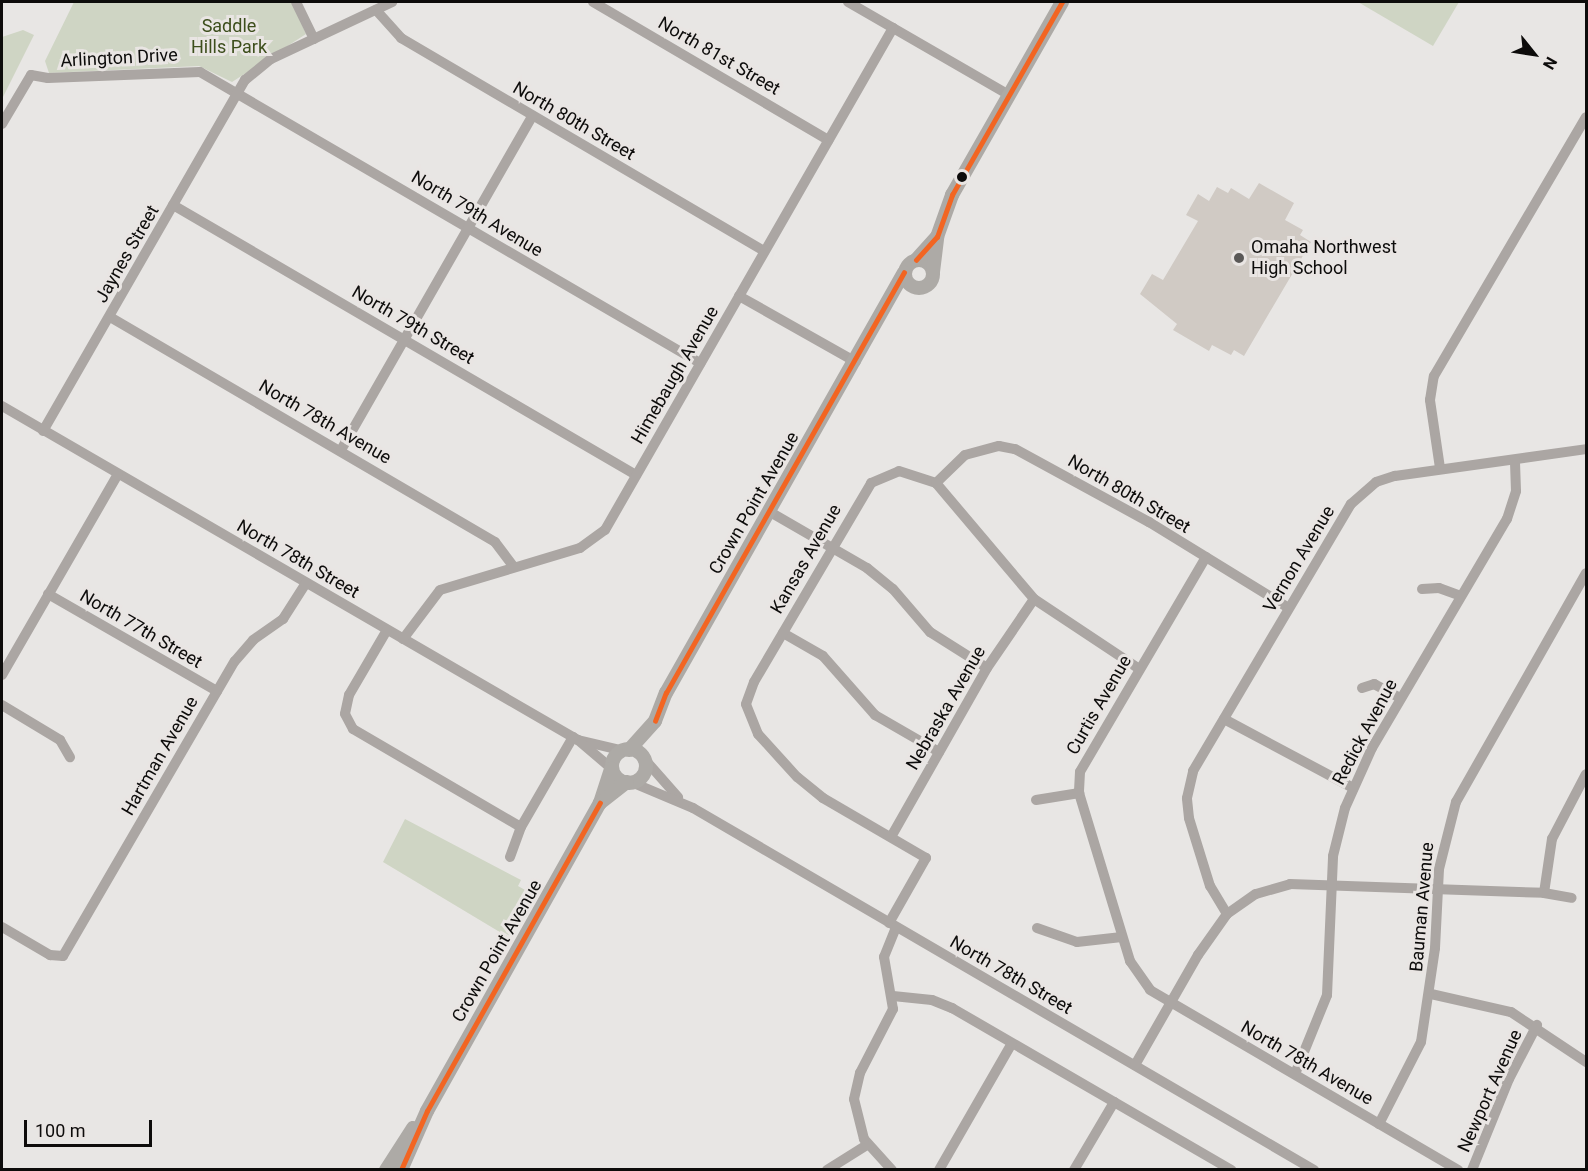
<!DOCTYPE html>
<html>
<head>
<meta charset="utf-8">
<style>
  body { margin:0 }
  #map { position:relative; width:1588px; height:1171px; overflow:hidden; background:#e8e6e4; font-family:Roboto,sans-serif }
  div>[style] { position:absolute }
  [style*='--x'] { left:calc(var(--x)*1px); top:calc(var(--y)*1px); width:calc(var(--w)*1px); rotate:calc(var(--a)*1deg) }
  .green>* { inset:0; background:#cfd5c4 }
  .building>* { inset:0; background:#d0cac4 }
  .minor>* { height:10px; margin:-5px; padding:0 5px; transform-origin:5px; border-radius:5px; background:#aba6a3 }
  .major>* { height:14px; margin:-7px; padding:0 7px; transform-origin:7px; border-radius:7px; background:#adaaa6 }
  .major>.ring { margin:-7px; padding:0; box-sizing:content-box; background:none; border:14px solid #adaaa6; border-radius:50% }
  .bus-1>* { height:4.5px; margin:-2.25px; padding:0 2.25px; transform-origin:2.25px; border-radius:2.25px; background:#f26522 }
  .dots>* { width:16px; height:16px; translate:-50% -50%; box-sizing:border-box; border:3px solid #e9e5e3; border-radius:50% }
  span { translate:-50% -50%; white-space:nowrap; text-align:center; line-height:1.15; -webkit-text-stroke:6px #e9e5e3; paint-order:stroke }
  .park-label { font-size:18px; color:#3d4e1c }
  .street-label { font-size:18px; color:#0d0c0b }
  .poi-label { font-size:18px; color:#0d0c0b }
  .left { translate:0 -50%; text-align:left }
  .frame { position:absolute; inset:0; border:3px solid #0d0c0b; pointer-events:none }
  .north { position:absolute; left:1504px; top:24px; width:60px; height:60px; -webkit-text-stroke:4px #e9e5e3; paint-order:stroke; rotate:120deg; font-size:16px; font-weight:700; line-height:24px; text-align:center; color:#0d0c0b }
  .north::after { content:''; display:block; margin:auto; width:21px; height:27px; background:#0d0c0b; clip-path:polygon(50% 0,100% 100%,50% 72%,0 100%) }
  .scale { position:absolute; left:24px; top:1120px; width:128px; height:27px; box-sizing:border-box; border:3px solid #0d0c0b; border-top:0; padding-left:8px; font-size:18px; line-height:21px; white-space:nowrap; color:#0d0c0b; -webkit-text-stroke:4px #e9e5e3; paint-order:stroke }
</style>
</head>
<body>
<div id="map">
  <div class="green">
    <i style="clip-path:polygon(74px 2px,292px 2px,306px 34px,232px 82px,199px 66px,49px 73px,45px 61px)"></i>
    <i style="clip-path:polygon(1358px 2px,1459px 2px,1433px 46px)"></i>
    <i style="clip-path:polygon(23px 30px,34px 35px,2px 99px,2px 37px)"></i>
    <i style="clip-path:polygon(405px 819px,521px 880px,518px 886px,534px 895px,508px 937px,383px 862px)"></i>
  </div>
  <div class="building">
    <i style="clip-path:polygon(1259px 183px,1294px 203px,1285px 220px,1303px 230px,1300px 235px,1311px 242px,1244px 356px,1234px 350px,1231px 355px,1212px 345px,1209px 351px,1173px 330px,1177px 324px,1140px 294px,1152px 274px,1163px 280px,1198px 221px,1186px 215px,1198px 194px,1209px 201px,1217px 187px,1228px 193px,1231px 188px,1249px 199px)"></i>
  </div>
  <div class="minor">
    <i style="--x:296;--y:2;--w:41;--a:64.1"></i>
    <i style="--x:593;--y:2;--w:273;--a:30.4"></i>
    <i style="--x:848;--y:2;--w:186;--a:30"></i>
    <i style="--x:376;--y:10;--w:38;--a:48"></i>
    <i style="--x:401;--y:38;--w:421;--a:30.4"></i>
    <i style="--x:2;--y:124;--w:57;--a:-59.4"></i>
    <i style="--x:31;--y:75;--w:17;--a:10"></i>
    <i style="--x:48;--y:78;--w:152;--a:-2.3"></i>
    <i style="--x:200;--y:72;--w:579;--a:30.2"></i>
    <i style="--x:173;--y:205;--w:536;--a:30.25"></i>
    <i style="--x:739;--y:296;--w:134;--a:29.4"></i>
    <i style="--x:110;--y:317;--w:446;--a:30.3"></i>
    <i style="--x:495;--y:542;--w:31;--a:53"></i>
    <i style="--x:2;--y:406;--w:666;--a:30.11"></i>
    <i style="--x:578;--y:740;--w:47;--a:13.4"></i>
    <i style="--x:43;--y:431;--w:405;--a:-60.1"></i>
    <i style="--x:245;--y:80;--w:33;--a:-39"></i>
    <i style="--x:271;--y:59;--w:134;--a:-25.2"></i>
    <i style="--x:341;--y:450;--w:385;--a:-60.2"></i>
    <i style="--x:1440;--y:468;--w:69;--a:-98.4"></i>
    <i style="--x:1430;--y:400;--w:24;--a:-81"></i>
    <i style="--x:1434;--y:376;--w:300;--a:-59.6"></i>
    <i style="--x:936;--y:483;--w:40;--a:-44"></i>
    <i style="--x:965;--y:455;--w:35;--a:-15"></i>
    <i style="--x:999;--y:446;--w:16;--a:11"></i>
    <i style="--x:1015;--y:449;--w:153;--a:28.6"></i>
    <i style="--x:1149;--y:522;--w:164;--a:31.6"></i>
    <i style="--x:770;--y:512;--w:112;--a:30"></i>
    <i style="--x:867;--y:568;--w:33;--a:39"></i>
    <i style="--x:893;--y:589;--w:57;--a:49.3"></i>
    <i style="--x:930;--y:632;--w:67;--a:32.3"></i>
    <i style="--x:1206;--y:557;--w:249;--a:120.4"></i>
    <i style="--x:1080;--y:772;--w:21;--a:93"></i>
    <i style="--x:1079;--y:793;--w:176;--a:73.1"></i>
    <i style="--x:1130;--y:961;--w:35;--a:55"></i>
    <i style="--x:1150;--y:990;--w:357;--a:30.3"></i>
    <i style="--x:1422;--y:589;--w:17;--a:-3"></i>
    <i style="--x:1439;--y:588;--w:23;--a:20"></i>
    <i style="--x:48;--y:594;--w:195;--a:29.9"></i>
    <i style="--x:387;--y:630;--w:75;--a:120.3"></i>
    <i style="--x:349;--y:695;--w:19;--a:102"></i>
    <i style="--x:345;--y:714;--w:17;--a:62"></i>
    <i style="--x:353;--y:729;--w:194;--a:30.3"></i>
    <i style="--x:783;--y:633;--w:46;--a:29.9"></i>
    <i style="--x:823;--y:656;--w:79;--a:48.6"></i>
    <i style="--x:875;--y:715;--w:74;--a:30"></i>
    <i style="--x:403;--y:639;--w:61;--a:-52.9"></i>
    <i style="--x:440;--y:590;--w:146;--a:-16.7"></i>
    <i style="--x:580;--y:548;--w:31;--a:-36"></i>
    <i style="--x:605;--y:530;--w:579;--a:-60.16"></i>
    <i style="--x:2;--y:675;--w:232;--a:-60"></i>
    <i style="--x:1362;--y:688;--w:13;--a:-18"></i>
    <i style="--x:1374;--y:684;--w:30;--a:28"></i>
    <i style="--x:2;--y:705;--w:68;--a:31.1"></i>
    <i style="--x:60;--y:740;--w:20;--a:60"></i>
    <i style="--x:1224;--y:719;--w:146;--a:28.1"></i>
    <i style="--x:578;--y:740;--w:43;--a:40.3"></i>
    <i style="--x:647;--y:762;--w:47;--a:48.5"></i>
    <i style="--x:631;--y:782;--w:67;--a:22.8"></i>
    <i style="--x:693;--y:808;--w:719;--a:30.24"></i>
    <i style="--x:1036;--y:800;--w:44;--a:-9.2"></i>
    <i style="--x:891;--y:837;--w:194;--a:-60.4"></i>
    <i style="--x:987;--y:668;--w:83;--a:-55.7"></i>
    <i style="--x:510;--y:857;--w:32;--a:-70"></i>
    <i style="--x:521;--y:827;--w:104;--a:-60"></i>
    <i style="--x:1544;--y:893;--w:55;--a:-81.6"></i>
    <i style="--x:1552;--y:839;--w:73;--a:-62.4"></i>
    <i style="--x:1227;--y:914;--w:35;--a:-35"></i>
    <i style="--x:1256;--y:894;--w:35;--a:-16"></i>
    <i style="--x:1290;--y:884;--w:254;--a:2"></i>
    <i style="--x:1544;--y:893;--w:28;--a:10"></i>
    <i style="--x:889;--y:923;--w:75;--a:-60.4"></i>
    <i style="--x:926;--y:858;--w:119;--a:-149.8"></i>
    <i style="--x:823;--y:798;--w:33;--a:-141"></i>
    <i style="--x:797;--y:777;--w:58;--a:-132.2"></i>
    <i style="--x:758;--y:734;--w:32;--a:-112"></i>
    <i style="--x:746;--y:704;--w:23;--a:-70"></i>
    <i style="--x:754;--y:682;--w:231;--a:-59.5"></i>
    <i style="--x:871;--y:483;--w:30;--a:-23"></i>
    <i style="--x:899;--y:471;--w:39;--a:18"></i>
    <i style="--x:936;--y:483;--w:152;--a:49.8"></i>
    <i style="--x:1034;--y:599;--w:125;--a:33.6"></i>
    <i style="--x:2;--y:927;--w:56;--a:30.3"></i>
    <i style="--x:50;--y:955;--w:13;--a:4"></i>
    <i style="--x:63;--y:956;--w:341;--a:-59.8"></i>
    <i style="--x:235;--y:661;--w:28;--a:-49"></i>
    <i style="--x:253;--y:640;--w:37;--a:-35"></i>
    <i style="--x:283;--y:619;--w:43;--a:-57.4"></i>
    <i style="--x:1037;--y:928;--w:42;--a:19.3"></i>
    <i style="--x:1077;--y:942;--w:45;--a:-6.3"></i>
    <i style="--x:1431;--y:994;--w:82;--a:12.7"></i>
    <i style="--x:1511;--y:1012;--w:90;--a:33.7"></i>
    <i style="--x:893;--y:996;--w:39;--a:6"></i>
    <i style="--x:932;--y:1000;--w:22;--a:22"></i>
    <i style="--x:952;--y:1008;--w:323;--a:30.1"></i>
    <i style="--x:1135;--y:1065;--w:127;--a:-60.2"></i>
    <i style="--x:1198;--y:955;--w:50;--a:-54.7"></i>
    <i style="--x:1227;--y:914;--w:33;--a:-121"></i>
    <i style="--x:1210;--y:886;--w:71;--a:-107.2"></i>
    <i style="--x:1189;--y:818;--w:20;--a:-96"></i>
    <i style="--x:1187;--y:798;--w:28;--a:-77"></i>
    <i style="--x:1193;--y:771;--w:310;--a:-59.4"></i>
    <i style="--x:1351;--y:504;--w:33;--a:-41"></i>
    <i style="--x:1376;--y:482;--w:20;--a:-18"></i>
    <i style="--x:1395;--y:476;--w:193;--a:-8"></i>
    <i style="--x:1295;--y:1074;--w:85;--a:-67.9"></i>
    <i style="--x:1327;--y:995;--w:139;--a:-87.5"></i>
    <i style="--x:1333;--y:856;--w:49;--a:-76"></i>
    <i style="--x:1345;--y:808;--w:66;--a:-65.8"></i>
    <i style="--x:1372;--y:748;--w:266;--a:-59.5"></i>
    <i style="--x:1507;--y:519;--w:29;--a:-72"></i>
    <i style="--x:1516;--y:491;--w:31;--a:-92"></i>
    <i style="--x:1379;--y:1124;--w:92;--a:-62.9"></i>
    <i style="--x:1421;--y:1042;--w:95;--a:-81.5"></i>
    <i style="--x:1435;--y:948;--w:79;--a:-87.1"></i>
    <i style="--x:1439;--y:869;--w:69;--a:-75.8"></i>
    <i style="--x:1456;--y:802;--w:263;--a:-60.4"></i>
    <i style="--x:827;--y:1170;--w:47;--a:-32"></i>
    <i style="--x:892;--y:1170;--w:42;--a:-132.1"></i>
    <i style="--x:864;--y:1139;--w:41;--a:-104"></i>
    <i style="--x:854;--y:1099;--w:27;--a:-77"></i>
    <i style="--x:860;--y:1073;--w:72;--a:-62.7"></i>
    <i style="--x:893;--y:1009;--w:53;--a:-99.8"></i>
    <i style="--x:884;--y:957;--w:32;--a:-68"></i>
    <i style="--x:939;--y:1170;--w:146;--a:-60.1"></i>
    <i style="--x:1074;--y:1170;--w:79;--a:-59.5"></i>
    <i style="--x:1472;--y:1170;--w:98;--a:-67.9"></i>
    <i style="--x:1509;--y:1079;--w:61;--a:-62.6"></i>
  </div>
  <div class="major">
    <i class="ring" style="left:905px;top:260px;width:14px;height:14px"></i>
    <i style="--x:916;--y:260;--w:31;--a:-48"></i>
    <i style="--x:937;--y:237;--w:45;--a:-70.3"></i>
    <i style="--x:952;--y:195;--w:222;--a:-60.3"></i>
    <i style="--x:933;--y:272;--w:35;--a:-83"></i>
    <i class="ring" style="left:612px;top:749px;width:20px;height:20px"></i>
    <i style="--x:629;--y:750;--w:39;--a:-48"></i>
    <i style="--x:655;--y:721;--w:30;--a:-69"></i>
    <i style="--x:666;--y:693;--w:483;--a:-60.5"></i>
    <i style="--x:600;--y:803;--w:36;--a:-72"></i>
    <i style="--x:386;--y:1170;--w:50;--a:-57.3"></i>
    <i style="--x:401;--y:1170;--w:64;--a:-66.2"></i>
    <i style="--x:427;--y:1111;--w:353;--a:-60.7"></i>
    <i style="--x:600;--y:803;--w:34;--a:-38"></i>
  </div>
  <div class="bus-1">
    <i style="--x:916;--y:260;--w:31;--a:-48"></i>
    <i style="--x:937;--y:237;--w:45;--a:-70.3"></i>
    <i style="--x:952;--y:195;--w:222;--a:-60.3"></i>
    <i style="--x:655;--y:721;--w:30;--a:-69"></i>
    <i style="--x:666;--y:693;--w:483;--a:-60.5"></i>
    <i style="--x:401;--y:1170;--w:64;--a:-66.2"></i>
    <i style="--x:427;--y:1111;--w:353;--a:-60.7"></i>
  </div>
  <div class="dots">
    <i style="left:962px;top:177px;background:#0d0c0b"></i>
    <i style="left:1239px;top:258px;background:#5a5857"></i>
  </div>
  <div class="park-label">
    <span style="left:229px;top:37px">Saddle<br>Hills Park</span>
  </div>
  <div class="street-label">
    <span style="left:719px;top:56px;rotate:30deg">North 81st Street</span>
    <span style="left:119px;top:58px;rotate:-3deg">Arlington Drive</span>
    <span style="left:574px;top:121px;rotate:30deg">North 80th Street</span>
    <span style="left:477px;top:214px;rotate:31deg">North 79th Avenue</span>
    <span style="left:127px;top:254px;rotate:-60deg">Jaynes Street</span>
    <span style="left:413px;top:325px;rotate:30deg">North 79th Street</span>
    <span style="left:675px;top:375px;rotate:-60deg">Himebaugh Avenue</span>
    <span style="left:325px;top:422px;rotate:30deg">North 78th Avenue</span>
    <span style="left:1129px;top:494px;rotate:30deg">North 80th Street</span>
    <span style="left:754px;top:503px;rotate:-60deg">Crown Point Avenue</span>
    <span style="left:298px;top:559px;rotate:30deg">North 78th Street</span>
    <span style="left:806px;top:559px;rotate:-60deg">Kansas Avenue</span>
    <span style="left:1299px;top:559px;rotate:-59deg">Vernon Avenue</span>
    <span style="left:141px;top:629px;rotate:30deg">North 77th Street</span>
    <span style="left:1099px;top:705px;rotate:-60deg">Curtis Avenue</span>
    <span style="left:946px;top:708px;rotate:-60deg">Nebraska Avenue</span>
    <span style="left:1365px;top:732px;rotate:-62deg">Redick Avenue</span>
    <span style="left:160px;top:756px;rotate:-60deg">Hartman Avenue</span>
    <span style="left:1422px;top:907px;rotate:-85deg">Bauman Avenue</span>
    <span style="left:497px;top:951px;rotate:-60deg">Crown Point Avenue</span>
    <span style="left:1011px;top:975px;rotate:30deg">North 78th Street</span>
    <span style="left:1307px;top:1063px;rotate:30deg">North 78th Avenue</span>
    <span style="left:1490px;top:1091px;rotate:-66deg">Newport Avenue</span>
  </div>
  <div class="poi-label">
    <span class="left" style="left:1251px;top:258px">Omaha Northwest<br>High School</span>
  </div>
  <div class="frame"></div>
  <div class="north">N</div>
  <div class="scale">100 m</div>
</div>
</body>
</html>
